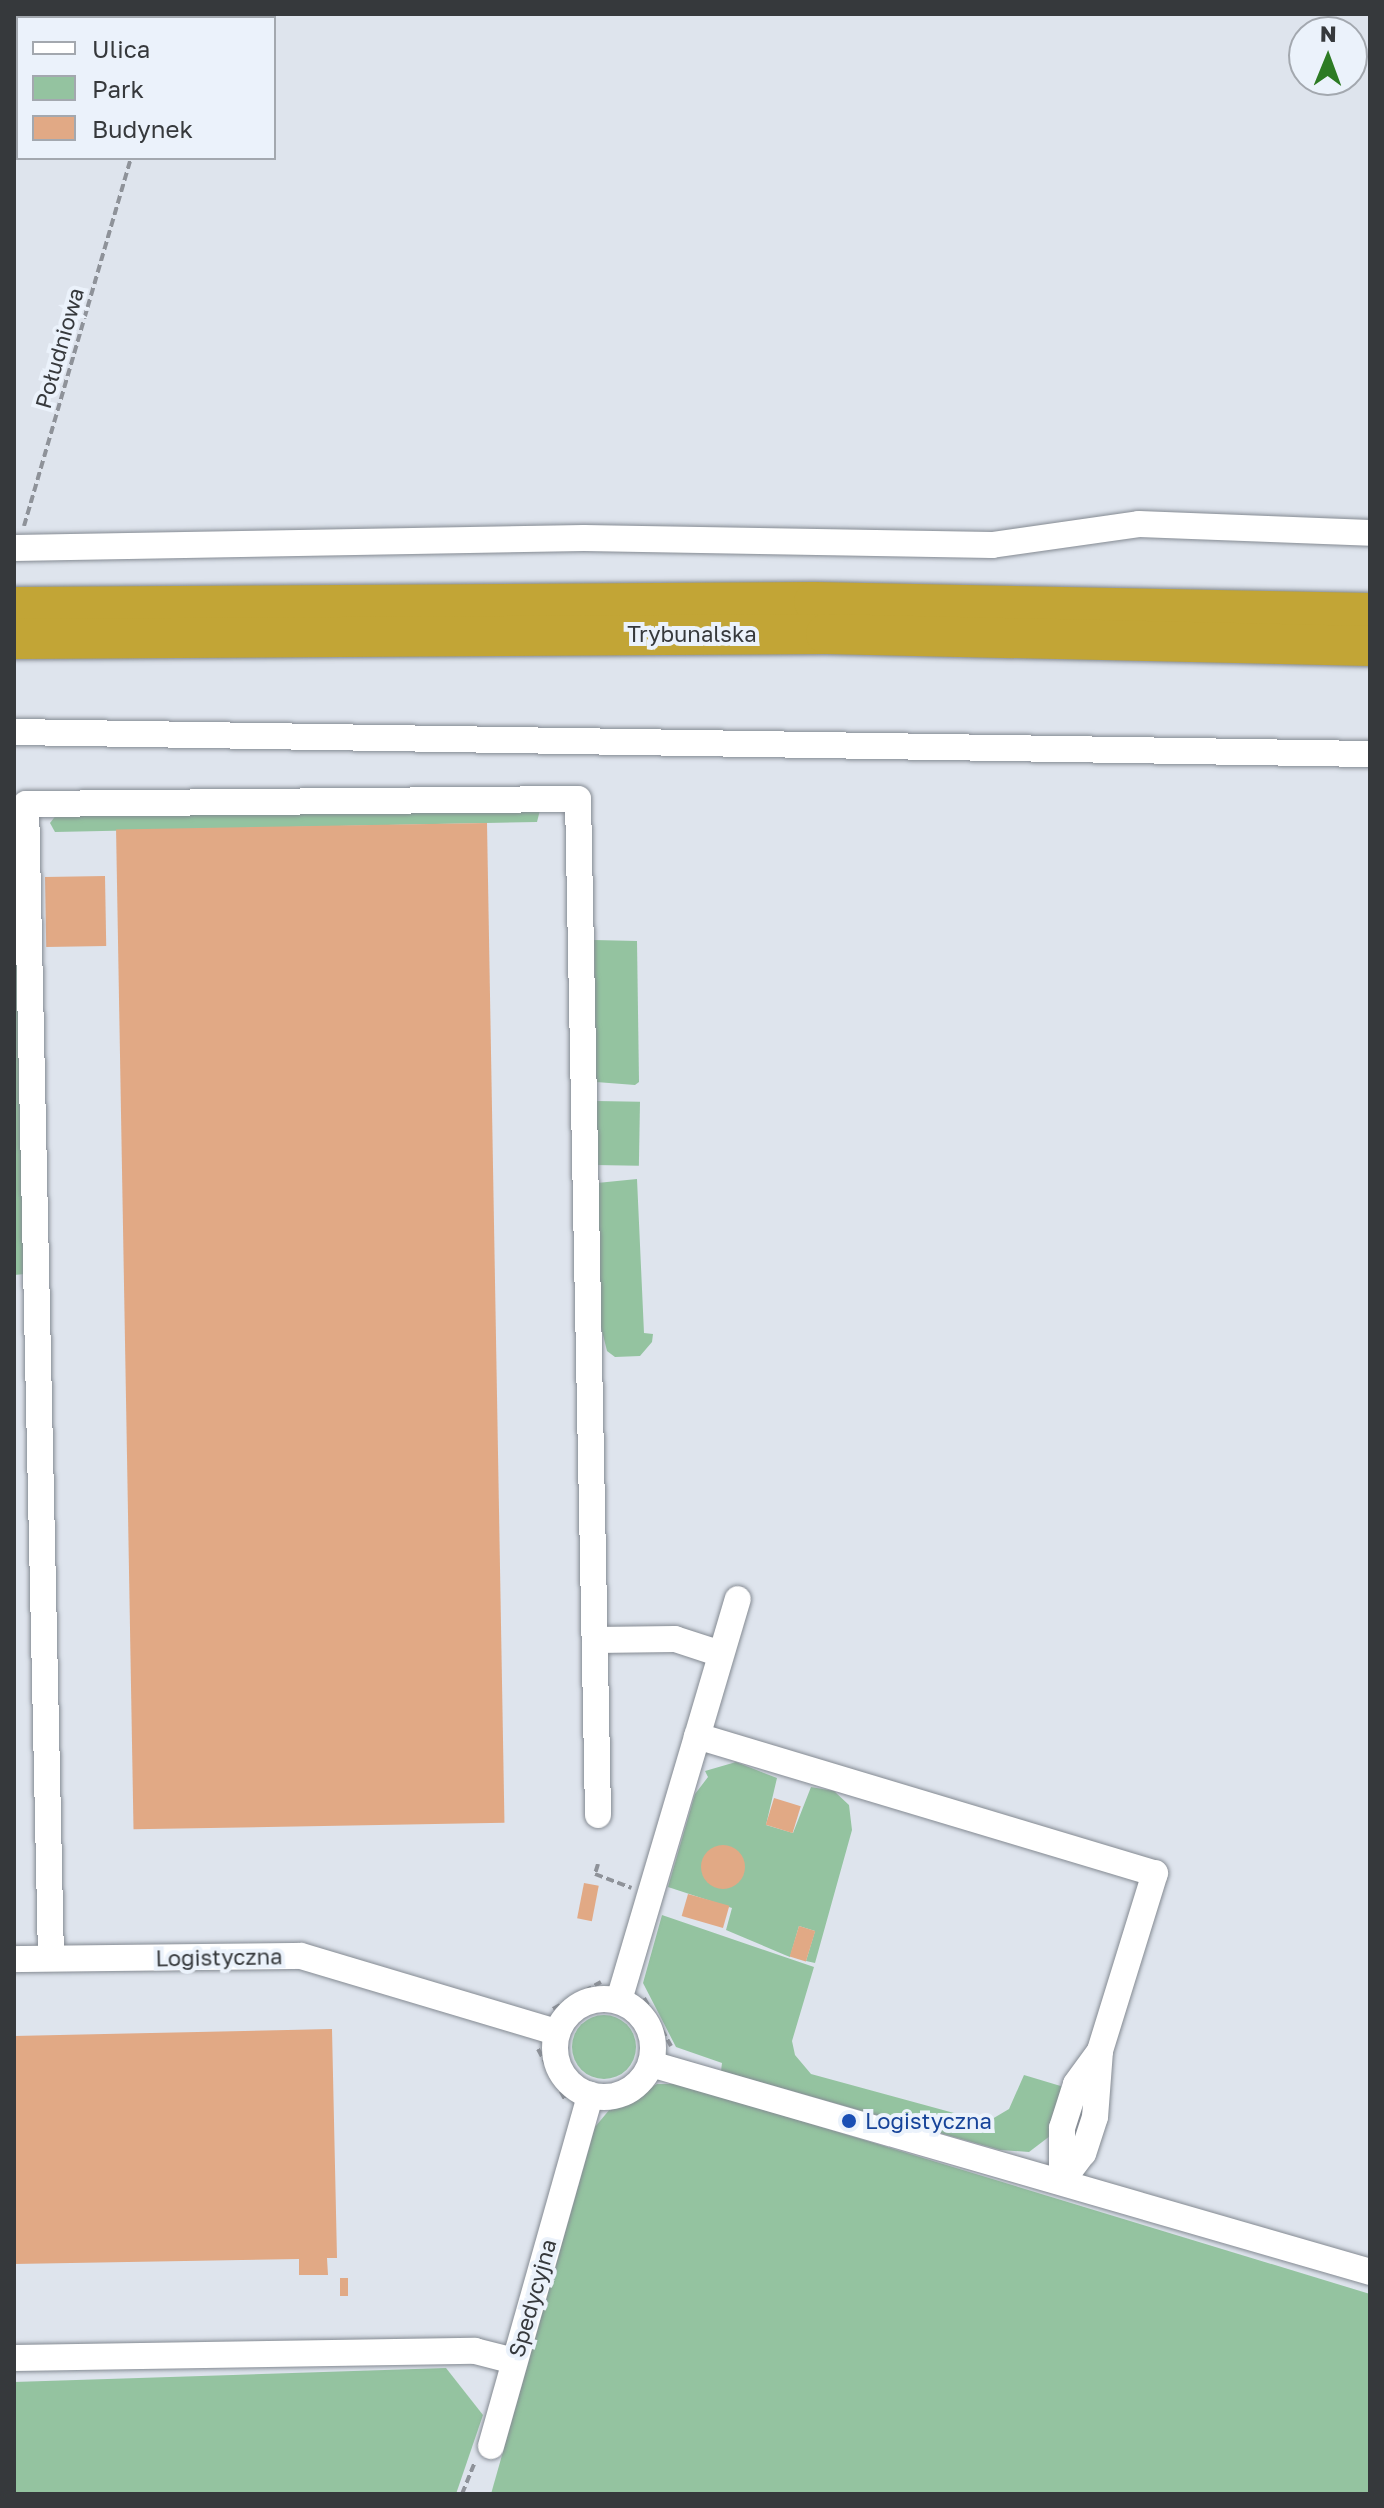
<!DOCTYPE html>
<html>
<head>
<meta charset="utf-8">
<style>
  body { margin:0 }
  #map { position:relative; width:1384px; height:2508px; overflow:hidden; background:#dee4ed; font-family:"Golos Text",sans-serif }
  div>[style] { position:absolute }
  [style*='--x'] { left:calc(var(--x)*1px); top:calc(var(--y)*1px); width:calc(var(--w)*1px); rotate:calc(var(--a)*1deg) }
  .green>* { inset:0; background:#94c3a0; transform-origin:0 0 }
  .round { border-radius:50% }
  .building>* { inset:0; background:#e1a985; transform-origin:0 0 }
  .path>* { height:4px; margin-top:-2px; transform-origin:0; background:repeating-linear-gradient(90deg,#8e9299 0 8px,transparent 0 12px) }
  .roads { filter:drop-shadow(0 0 2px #848a92) drop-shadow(0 0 2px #848a92) }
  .minor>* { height:26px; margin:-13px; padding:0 13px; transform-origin:13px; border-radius:13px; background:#fff }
  .minor>.ring { margin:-13px; padding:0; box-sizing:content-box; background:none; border:26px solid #fff; border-radius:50% }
  .highway>* { height:40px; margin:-20px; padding:0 20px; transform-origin:20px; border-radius:20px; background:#c2a536 }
  .dots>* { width:22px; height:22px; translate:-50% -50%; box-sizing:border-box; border:4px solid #ebf2fb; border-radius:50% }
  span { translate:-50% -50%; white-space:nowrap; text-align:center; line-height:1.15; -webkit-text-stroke:8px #ebf2fb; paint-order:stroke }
  .street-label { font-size:22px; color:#36393c }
  .transit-label { font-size:22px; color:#164399 }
  .left { translate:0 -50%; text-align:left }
  .frame { position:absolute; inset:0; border:16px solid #36393c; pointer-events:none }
  .legend { position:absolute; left:16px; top:16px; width:260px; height:144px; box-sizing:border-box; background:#ebf2fb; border:2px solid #a3a8af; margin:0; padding:10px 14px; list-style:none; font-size:24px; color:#36393c }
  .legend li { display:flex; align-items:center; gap:16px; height:40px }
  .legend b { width:40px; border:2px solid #a3a8af }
  .north { position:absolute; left:1288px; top:16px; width:80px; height:80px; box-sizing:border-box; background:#ebf2fb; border:2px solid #a3a8af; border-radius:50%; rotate:1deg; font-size:22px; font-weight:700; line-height:32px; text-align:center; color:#36393c }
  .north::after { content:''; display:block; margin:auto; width:28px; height:36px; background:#2d7b24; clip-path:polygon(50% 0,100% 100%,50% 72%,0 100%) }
</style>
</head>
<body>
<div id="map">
  <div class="green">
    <i style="clip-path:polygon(540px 810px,537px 822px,55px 832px,50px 823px,57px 814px)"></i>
    <i style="clip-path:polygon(14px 815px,25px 1274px,14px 1275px)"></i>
    <i style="clip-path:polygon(594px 940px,637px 941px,639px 1082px,635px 1085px,596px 1082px)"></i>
    <i style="left:596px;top:1101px;width:44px;height:64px;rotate:1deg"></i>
    <i style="clip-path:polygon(637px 1179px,644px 1333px,653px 1334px,652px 1342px,640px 1356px,615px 1357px,607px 1351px,601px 1327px,597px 1183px)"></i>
    <i style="clip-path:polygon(736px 1762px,777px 1778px,766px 1825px,793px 1833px,811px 1787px,834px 1791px,849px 1805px,852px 1830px,815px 1963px,806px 1961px,815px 1931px,799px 1926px,790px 1957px,785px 1955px,726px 1930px,732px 1908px,668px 1887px,695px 1794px,708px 1777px,705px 1771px)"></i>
    <i style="clip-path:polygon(662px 1915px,814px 1967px,792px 2041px,795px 2055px,811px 2074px,987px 2122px,1009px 2109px,1024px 2075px,1064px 2087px,1050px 2136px,1029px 2152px,1000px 2150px,721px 2071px,722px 2063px,676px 2047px,643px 1983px)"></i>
    <i class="round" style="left:572px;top:2015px;width:64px;height:64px"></i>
    <i style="clip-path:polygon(657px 2084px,680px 2084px,1370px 2294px,1370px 2494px,491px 2494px,595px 2127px,610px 2109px)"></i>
    <i style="clip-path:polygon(446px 2368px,483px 2415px,456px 2494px,14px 2494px,14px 2382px)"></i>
  </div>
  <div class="building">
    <i style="left:487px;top:823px;width:1000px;height:371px;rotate:89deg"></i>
    <i style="left:105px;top:876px;width:70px;height:60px;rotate:89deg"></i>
    <i style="left:774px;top:1798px;width:28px;height:28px;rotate:17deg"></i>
    <i class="round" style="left:701px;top:1845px;width:44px;height:44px"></i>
    <i style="left:584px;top:1883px;width:15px;height:36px;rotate:11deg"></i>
    <i style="left:688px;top:1894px;width:43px;height:23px;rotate:16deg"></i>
    <i style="left:799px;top:1926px;width:17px;height:32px;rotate:17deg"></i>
    <i style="clip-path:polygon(332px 2029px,337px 2258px,327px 2258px,328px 2275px,299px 2275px,299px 2259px,14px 2264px,14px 2036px)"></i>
    <i style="left:340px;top:2278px;width:8px;height:18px"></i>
  </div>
  <div class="path">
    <i style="--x:171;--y:18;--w:4;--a:-76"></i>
    <i style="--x:24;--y:526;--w:383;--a:-73.8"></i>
    <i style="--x:598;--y:1864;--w:10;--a:107"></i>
    <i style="--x:595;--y:1874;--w:39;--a:21"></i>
    <i style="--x:644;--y:1998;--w:55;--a:60.6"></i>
    <i style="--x:553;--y:2009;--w:55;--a:-29.4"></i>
    <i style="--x:538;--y:2049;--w:59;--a:61.7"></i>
    <i style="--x:610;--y:2109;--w:47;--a:-27.6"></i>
    <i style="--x:462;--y:2494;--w:35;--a:-68"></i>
  </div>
  <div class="roads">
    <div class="minor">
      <i style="--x:14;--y:548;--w:570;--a:-1.01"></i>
      <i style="--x:584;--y:538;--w:408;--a:1"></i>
      <i style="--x:992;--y:545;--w:148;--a:-8.1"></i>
      <i style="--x:1139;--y:524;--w:231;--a:2.2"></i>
      <i style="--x:14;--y:732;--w:1356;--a:0.93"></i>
      <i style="--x:596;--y:1640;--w:79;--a:-0.7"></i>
      <i style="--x:675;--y:1639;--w:48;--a:18.1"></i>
      <i style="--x:697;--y:1736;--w:478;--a:16.7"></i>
      <i style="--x:1155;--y:1873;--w:186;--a:107.2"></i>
      <i style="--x:1100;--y:2051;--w:66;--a:94.3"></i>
      <i style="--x:1095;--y:2117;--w:38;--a:108"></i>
      <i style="--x:1083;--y:2153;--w:35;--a:127"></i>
      <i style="--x:51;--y:1958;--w:1154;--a:-91.24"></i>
      <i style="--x:26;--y:804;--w:552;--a:-0.52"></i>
      <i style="--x:578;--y:799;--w:1016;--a:88.87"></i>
      <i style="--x:14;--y:1959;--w:287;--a:-0.6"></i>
      <i style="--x:301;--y:1956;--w:266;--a:16.6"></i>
      <i class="ring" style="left:555px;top:1999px;width:72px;height:72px"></i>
      <i style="--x:619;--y:2000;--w:418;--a:-73.5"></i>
      <i style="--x:651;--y:2064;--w:748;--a:16.13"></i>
      <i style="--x:1062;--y:2181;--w:53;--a:-90"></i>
      <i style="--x:1062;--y:2128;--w:46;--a:-72.3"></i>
      <i style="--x:1076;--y:2084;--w:41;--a:-54"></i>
      <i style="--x:14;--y:2358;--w:461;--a:-0.9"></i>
      <i style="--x:475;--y:2351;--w:40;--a:14.4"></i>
      <i style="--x:491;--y:2446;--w:365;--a:-74.2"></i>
    </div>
    <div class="highway">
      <i style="--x:14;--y:607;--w:800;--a:-0.36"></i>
      <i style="--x:814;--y:602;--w:556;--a:1.13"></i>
      <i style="--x:14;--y:639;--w:812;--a:-0.35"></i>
      <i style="--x:826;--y:634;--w:544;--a:1.26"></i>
    </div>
  </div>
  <div class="dots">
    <i style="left:849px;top:2121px;background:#1a4fb4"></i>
  </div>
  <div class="street-label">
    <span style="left:59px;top:348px;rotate:-74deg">Południowa</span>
    <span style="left:692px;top:634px">Trybunalska</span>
    <span style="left:219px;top:1957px;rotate:-1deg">Logistyczna</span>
    <span style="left:532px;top:2298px;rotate:-74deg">Spedycyjna</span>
  </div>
  <div class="transit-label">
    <span class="left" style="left:865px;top:2121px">Logistyczna</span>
  </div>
  <div class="frame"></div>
  <ul class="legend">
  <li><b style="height:10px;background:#fff"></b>Ulica</li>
  <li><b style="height:22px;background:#94c3a0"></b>Park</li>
  <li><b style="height:22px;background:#e1a985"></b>Budynek</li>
  </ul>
  <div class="north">N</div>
</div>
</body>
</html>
